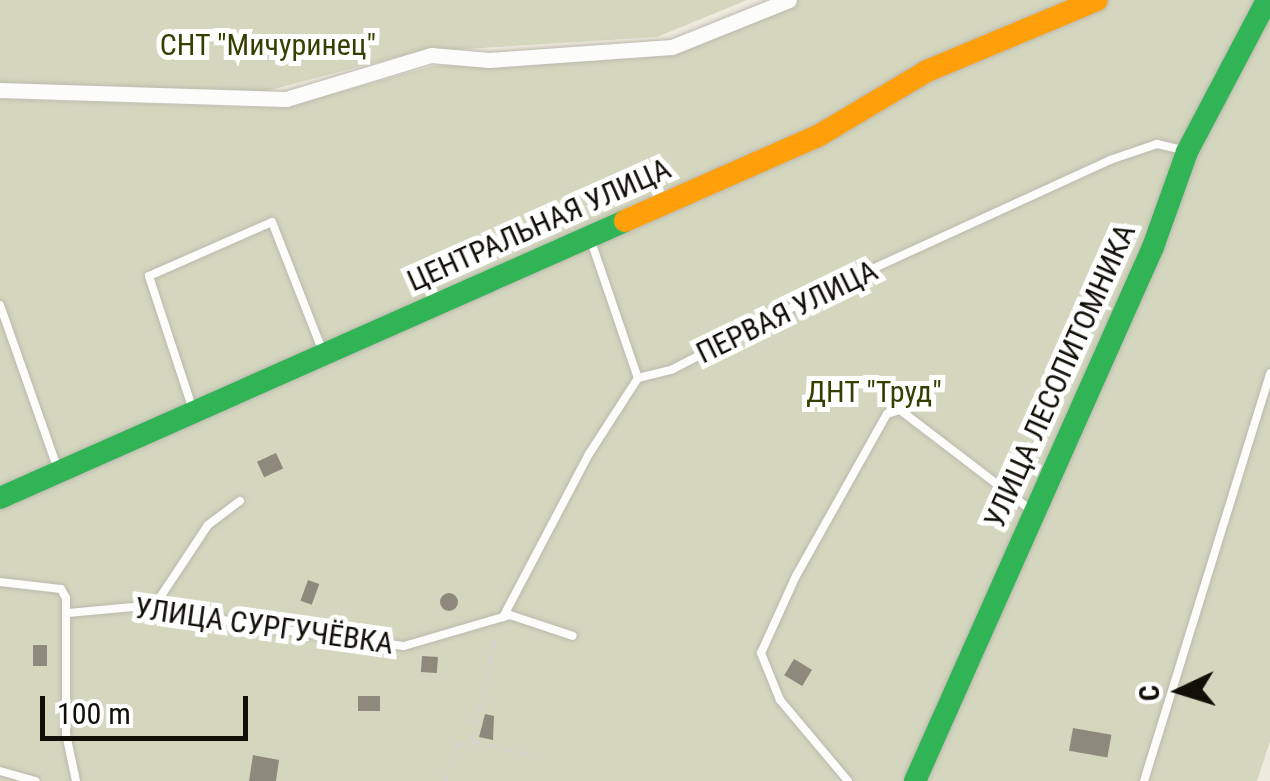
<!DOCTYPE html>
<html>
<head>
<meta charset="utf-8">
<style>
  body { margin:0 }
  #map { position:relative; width:1270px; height:781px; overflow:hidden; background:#eeeadd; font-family:"Roboto Condensed",sans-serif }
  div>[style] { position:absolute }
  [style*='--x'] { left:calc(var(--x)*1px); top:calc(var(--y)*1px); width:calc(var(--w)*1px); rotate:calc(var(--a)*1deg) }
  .green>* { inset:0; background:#d4d7be }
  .building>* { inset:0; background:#8d897c; transform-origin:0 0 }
  .round { border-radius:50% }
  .path>* { height:2.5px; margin-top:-1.25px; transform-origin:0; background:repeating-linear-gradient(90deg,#d4d3cf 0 8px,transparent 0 16px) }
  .roads { filter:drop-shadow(0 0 2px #bbb8ae) drop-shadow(0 0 2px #bbb8ae) }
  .lane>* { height:8px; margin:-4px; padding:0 4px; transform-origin:4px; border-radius:4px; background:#fcfcfa }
  .street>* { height:15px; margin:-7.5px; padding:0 7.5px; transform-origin:7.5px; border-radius:7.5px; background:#fcfcfa }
  .fast>* { height:22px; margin:-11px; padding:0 11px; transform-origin:11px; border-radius:11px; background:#30b455 }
  .slow>* { height:22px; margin:-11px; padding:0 11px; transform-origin:11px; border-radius:11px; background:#ff9f0a }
  span { translate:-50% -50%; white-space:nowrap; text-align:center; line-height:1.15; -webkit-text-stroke:10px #fff; paint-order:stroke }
  .park-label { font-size:30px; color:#373f00 }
  .street-label { font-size:30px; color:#110f07 }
  .north { position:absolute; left:1130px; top:641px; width:100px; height:100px; -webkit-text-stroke:8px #fff; paint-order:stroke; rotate:266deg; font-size:28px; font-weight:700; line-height:40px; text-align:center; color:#110f07 }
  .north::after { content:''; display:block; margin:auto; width:35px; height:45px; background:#110f07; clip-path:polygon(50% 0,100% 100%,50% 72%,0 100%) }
  .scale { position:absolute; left:40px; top:696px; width:208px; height:45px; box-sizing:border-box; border:5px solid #110f07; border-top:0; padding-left:12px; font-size:30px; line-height:35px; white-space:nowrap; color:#110f07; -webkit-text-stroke:8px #fff; paint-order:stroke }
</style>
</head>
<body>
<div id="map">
  <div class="green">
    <i style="clip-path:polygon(0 0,747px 0,657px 37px,416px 52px,266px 91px,0 84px)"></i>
    <i style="clip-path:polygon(798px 0,1270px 0,1270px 741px,1257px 781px,0 781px,0 99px,282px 108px,433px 66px,670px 56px)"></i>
  </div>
  <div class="building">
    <i style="left:276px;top:453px;width:17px;height:21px;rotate:65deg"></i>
    <i style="left:308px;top:580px;width:12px;height:22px;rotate:20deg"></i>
    <i class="round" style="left:440px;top:593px;width:18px;height:18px"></i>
    <i style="left:33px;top:645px;width:14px;height:21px"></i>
    <i style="left:422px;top:656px;width:16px;height:16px;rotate:4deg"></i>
    <i style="left:794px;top:659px;width:21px;height:19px;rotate:31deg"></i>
    <i style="left:358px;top:696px;width:22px;height:15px"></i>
    <i style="clip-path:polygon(485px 714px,494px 716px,493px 740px,479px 737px)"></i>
    <i style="left:1073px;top:728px;width:39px;height:23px;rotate:10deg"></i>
    <i style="clip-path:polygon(253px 755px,279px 760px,276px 781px,249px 781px)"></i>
  </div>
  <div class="path">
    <i style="--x:472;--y:741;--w:113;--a:-77.2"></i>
    <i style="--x:445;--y:781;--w:38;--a:-72"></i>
    <i style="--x:457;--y:745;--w:16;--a:-15"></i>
    <i style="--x:472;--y:741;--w:66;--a:13.2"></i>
  </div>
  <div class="roads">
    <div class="lane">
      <i style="--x:591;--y:241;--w:145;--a:71.1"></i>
      <i style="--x:0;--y:305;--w:175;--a:70.6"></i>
      <i style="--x:192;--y:407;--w:138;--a:-108.2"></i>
      <i style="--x:149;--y:276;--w:134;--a:-23.7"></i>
      <i style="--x:272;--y:222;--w:140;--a:68.6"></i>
      <i style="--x:0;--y:582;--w:61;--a:6.5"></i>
      <i style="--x:61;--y:589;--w:10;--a:61"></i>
      <i style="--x:66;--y:598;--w:136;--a:90"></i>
      <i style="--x:66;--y:734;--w:48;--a:78"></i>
      <i style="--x:155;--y:605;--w:96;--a:-56.5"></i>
      <i style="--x:208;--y:525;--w:40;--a:-37"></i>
      <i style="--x:68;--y:613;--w:87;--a:-5.3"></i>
      <i style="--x:155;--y:605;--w:93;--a:12.4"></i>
      <i style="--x:246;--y:625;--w:159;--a:7.6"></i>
      <i style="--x:404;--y:646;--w:110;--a:-16.3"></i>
      <i style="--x:510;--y:615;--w:66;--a:18.4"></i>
      <i style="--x:503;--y:617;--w:184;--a:-62.2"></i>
      <i style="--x:589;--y:454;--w:90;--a:-57.2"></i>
      <i style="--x:638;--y:378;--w:36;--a:-14"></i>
      <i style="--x:673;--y:369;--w:168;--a:-27.3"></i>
      <i style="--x:822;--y:292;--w:317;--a:-24.6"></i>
      <i style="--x:1110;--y:160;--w:50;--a:-18.8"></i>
      <i style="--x:1157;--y:144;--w:26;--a:13"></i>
      <i style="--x:0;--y:771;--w:37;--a:16"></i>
      <i style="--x:848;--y:781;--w:106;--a:-130"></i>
      <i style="--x:780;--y:700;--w:51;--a:-112"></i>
      <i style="--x:761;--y:653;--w:85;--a:-65.6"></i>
      <i style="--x:796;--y:576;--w:186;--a:-60.7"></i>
      <i style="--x:887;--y:414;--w:14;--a:-17"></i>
      <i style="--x:900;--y:410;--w:161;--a:37.4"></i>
      <i style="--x:1144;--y:781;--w:427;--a:-72.8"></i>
    </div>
    <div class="street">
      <i style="--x:0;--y:90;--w:286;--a:1.8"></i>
      <i style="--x:286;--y:99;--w:152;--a:-16.9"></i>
      <i style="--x:431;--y:55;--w:58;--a:4.9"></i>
      <i style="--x:489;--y:60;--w:183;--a:-4.1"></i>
      <i style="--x:672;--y:47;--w:126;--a:-21.9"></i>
    </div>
    <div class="fast">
      <i style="--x:0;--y:498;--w:684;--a:-23.9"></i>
      <i style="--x:915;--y:781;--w:585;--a:-65.98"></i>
      <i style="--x:1153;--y:247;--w:101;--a:-70.3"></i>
      <i style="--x:1187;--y:152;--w:172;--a:-62.2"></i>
    </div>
    <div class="slow">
      <i style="--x:625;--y:221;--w:211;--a:-23.8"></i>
      <i style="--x:818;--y:136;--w:127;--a:-30.8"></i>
      <i style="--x:927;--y:71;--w:184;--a:-22.7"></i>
    </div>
  </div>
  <div class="park-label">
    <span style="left:268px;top:45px">СНТ "Мичуринец"</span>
    <span style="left:874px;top:392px">ДНТ "Труд"</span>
  </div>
  <div class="street-label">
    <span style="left:539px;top:225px;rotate:-24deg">ЦЕНТРАЛЬНАЯ УЛИЦА</span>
    <span style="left:787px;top:312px;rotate:-26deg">ПЕРВАЯ УЛИЦА</span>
    <span style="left:1060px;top:376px;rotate:-66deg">УЛИЦА ЛЕСОПИТОМНИКА</span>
    <span style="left:264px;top:626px;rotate:8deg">УЛИЦА СУРГУЧЁВКА</span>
  </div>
  <div class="north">С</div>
  <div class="scale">100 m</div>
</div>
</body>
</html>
